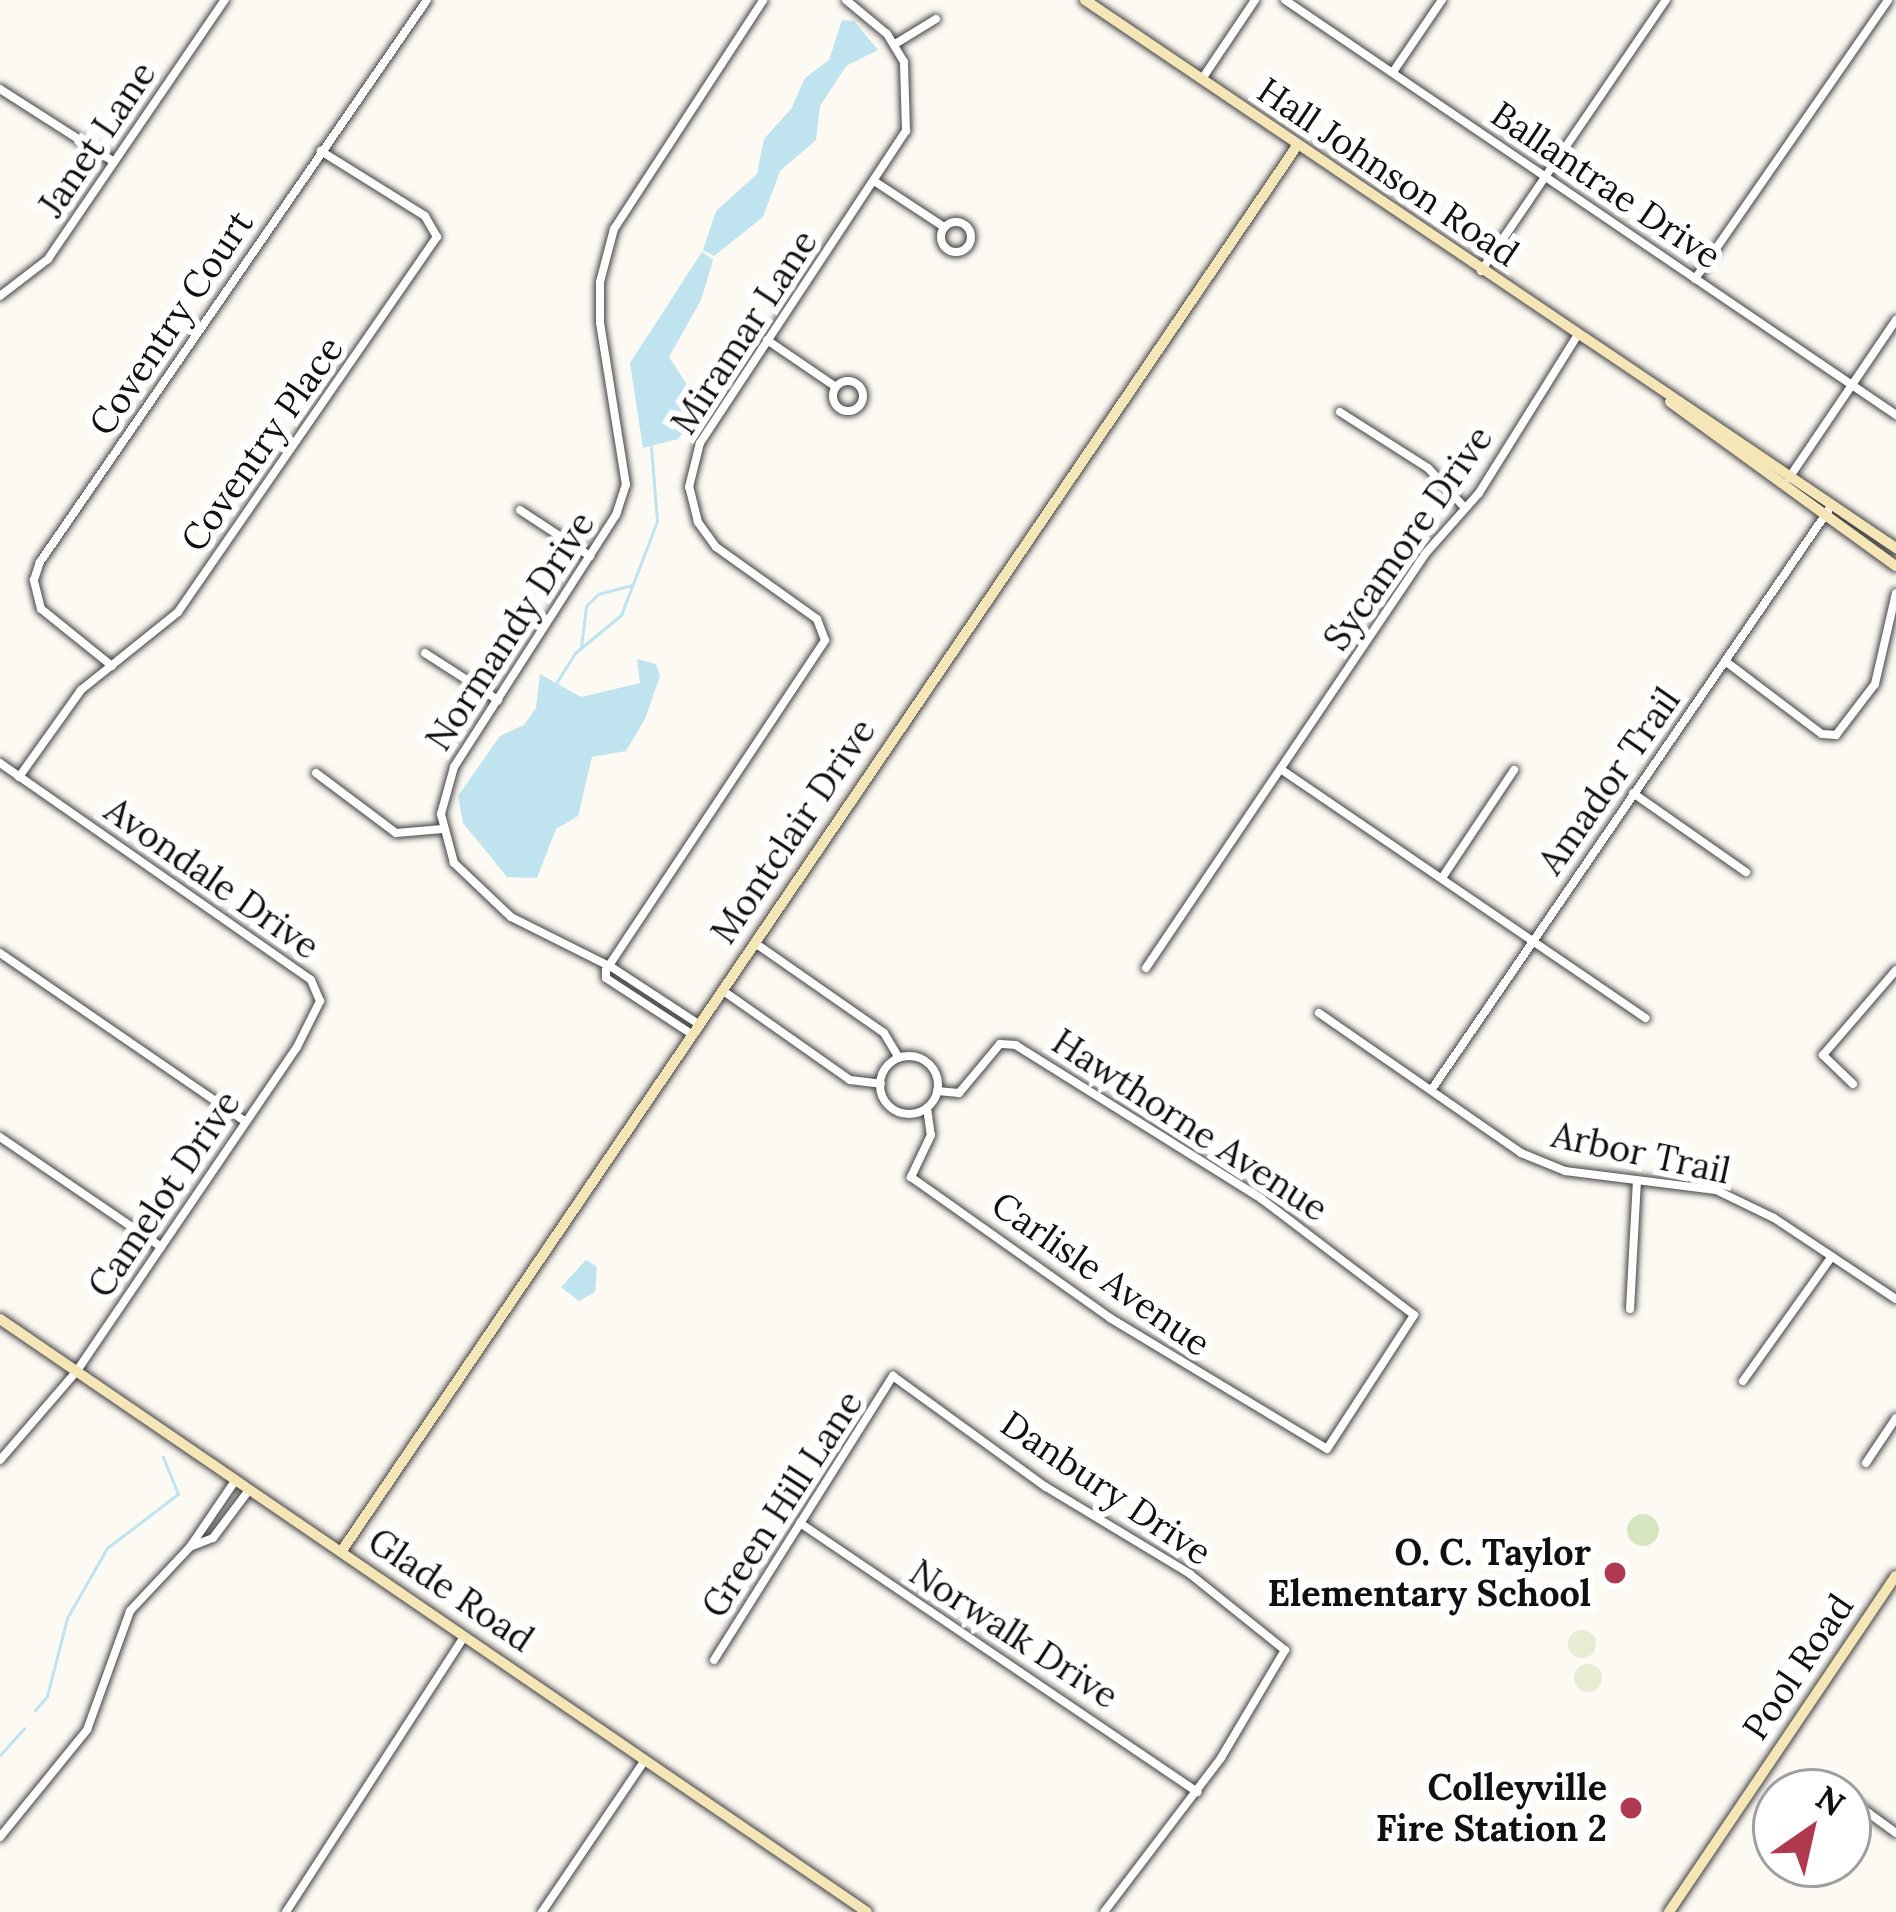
<!DOCTYPE html>
<html>
<head>
<meta charset="utf-8">
<style>
  body { margin:0 }
  #map { position:relative; width:1896px; height:1912px; overflow:hidden; background:#fdfaf4; font-family:Lora,serif }
  div>[style] { position:absolute }
  [style*='--x'] { left:calc(var(--x)*1px); top:calc(var(--y)*1px); width:calc(var(--w)*1px); rotate:calc(var(--a)*1deg) }
  .green>* { inset:0; background:#d8e5c1 }
  .round { border-radius:50% }
  .pitch>* { inset:0; background:#e7edd2 }
  .water>* { inset:0; background:#bfe3ef }
  .stream>* { height:3px; margin:-1.5px; padding:0 1.5px; transform-origin:1.5px; border-radius:1.5px; background:#bfe3ef }
  .roads { filter:drop-shadow(0 0 3px #434343) drop-shadow(0 0 3px #434343) }
  .street>* { height:8px; margin:-4px; padding:0 4px; transform-origin:4px; border-radius:4px; background:#fff }
  .street>.ring { margin:-4px; padding:0; box-sizing:content-box; background:none; border:8px solid #fff; border-radius:50% }
  .secondary>* { height:10px; margin:-5px; padding:0 5px; transform-origin:5px; border-radius:5px; background:#f5e6b8 }
  .dots>* { width:33px; height:33px; translate:-50% -50%; box-sizing:border-box; border:6px solid #fff; border-radius:50% }
  span { translate:-50% -50%; white-space:nowrap; text-align:center; line-height:1.15; -webkit-text-stroke:12px #fff; paint-order:stroke }
  .street-label { font-size:36px; color:#101010 }
  .poi-label { font-size:36px; color:#101010; font-weight:700 }
  .right { translate:-100% -50%; text-align:right }
  .north { position:absolute; left:1752px; top:1768px; width:120px; height:120px; box-sizing:border-box; background:#fff; border:3px solid #9f9f9f; border-radius:50%; rotate:34deg; font-size:33px; font-weight:700; line-height:48px; text-align:center; color:#101010 }
  .north::after { content:''; display:block; margin:auto; width:42px; height:54px; background:#af394e; clip-path:polygon(50% 0,100% 100%,50% 72%,0 100%) }
</style>
</head>
<body>
<div id="map">
  <div class="green">
    <i class="round" style="left:1627px;top:1514px;width:32px;height:32px"></i>
  </div>
  <div class="pitch">
    <i class="round" style="left:1568px;top:1630px;width:28px;height:28px"></i>
    <i class="round" style="left:1574px;top:1664px;width:28px;height:28px"></i>
  </div>
  <div class="water">
    <i style="clip-path:polygon(842px 20px,854px 21px,878px 50px,846px 66px,820px 106px,816px 140px,780px 171px,763px 217px,714px 256px,703px 250px,716px 211px,757px 174px,764px 139px,791px 109px,805px 78px,829px 60px)"></i>
    <i style="clip-path:polygon(702px 252px,713px 260px,701px 300px,669px 357px,691px 391px,695px 418px,678px 439px,643px 448px,630px 363px)"></i>
    <i style="clip-path:polygon(637px 659px,656px 664px,660px 676px,645px 719px,626px 751px,592px 757px,578px 816px,556px 829px,537px 878px,507px 877px,463px 823px,458px 796px,500px 736px,524px 725px,536px 708px,540px 674px,581px 697px,640px 683px)"></i>
    <i style="clip-path:polygon(586px 1260px,597px 1267px,595px 1292px,579px 1301px,561px 1287px)"></i>
  </div>
  <div class="stream">
    <i style="--x:581;--y:647;--w:41;--a:-83"></i>
    <i style="--x:586;--y:606;--w:17;--a:-45"></i>
    <i style="--x:598;--y:594;--w:34;--a:-15"></i>
    <i style="--x:555;--y:685;--w:38;--a:-58"></i>
    <i style="--x:575;--y:653;--w:60;--a:-39.6"></i>
    <i style="--x:621;--y:615;--w:101;--a:-69"></i>
    <i style="--x:657;--y:521;--w:74;--a:-94.6"></i>
    <i style="--x:35;--y:1710;--w:18;--a:-49"></i>
    <i style="--x:47;--y:1696;--w:81;--a:-75.6"></i>
    <i style="--x:67;--y:1618;--w:81;--a:-60.3"></i>
    <i style="--x:107;--y:1548;--w:89;--a:-37.3"></i>
    <i style="--x:178;--y:1494;--w:40;--a:-112"></i>
    <i style="--x:0;--y:1755;--w:36;--a:-48"></i>
  </div>
  <div class="roads">
    <div class="street">
      <i style="--x:1285;--y:0;--w:739;--a:34.18"></i>
      <i style="--x:895;--y:44;--w:48;--a:-31.4"></i>
      <i style="--x:1393;--y:72;--w:87;--a:-55.8"></i>
      <i style="--x:1202;--y:79;--w:95;--a:-56.1"></i>
      <i style="--x:0;--y:89;--w:135;--a:32.6"></i>
      <i style="--x:874;--y:181;--w:84;--a:33.3"></i>
      <i class="ring" style="left:941px;top:222px;width:22px;height:22px"></i>
      <i style="--x:1481;--y:271;--w:328;--a:-55.7"></i>
      <i style="--x:1695;--y:279;--w:339;--a:-55.3"></i>
      <i style="--x:0;--y:296;--w:61;--a:-37.6"></i>
      <i style="--x:48;--y:259;--w:314;--a:-55.7"></i>
      <i style="--x:767;--y:340;--w:83;--a:34.3"></i>
      <i class="ring" style="left:833px;top:381px;width:22px;height:22px"></i>
      <i style="--x:1340;--y:412;--w:104;--a:32.5"></i>
      <i style="--x:1428;--y:468;--w:54;--a:47.2"></i>
      <i style="--x:1789;--y:478;--w:191;--a:-55.9"></i>
      <i style="--x:520;--y:510;--w:84;--a:33.3"></i>
      <i style="--x:425;--y:653;--w:87;--a:32.8"></i>
      <i style="--x:1725;--y:661;--w:121;--a:37"></i>
      <i style="--x:1822;--y:734;--w:14;--a:4"></i>
      <i style="--x:1836;--y:735;--w:64;--a:-52.6"></i>
      <i style="--x:1875;--y:684;--w:93;--a:-77"></i>
      <i style="--x:112;--y:666;--w:91;--a:-141.2"></i>
      <i style="--x:41;--y:609;--w:30;--a:-104"></i>
      <i style="--x:34;--y:580;--w:19;--a:-72"></i>
      <i style="--x:40;--y:562;--w:682;--a:-55.45"></i>
      <i style="--x:0;--y:763;--w:379;--a:34.9"></i>
      <i style="--x:311;--y:980;--w:23;--a:67"></i>
      <i style="--x:320;--y:1001;--w:51;--a:116.6"></i>
      <i style="--x:297;--y:1047;--w:393;--a:124.2"></i>
      <i style="--x:76;--y:1372;--w:116;--a:130.8"></i>
      <i style="--x:1282;--y:770;--w:440;--a:34.3"></i>
      <i style="--x:316;--y:773;--w:100;--a:36.9"></i>
      <i style="--x:396;--y:833;--w:47;--a:-4.9"></i>
      <i style="--x:19;--y:777;--w:107;--a:-54.5"></i>
      <i style="--x:81;--y:690;--w:124;--a:-38.8"></i>
      <i style="--x:178;--y:612;--w:456;--a:-55.4"></i>
      <i style="--x:437;--y:237;--w:24;--a:-120"></i>
      <i style="--x:425;--y:216;--w:123;--a:-148"></i>
      <i style="--x:1633;--y:793;--w:138;--a:35"></i>
      <i style="--x:1442;--y:878;--w:130;--a:-56.3"></i>
      <i style="--x:755;--y:943;--w:157;--a:34.9"></i>
      <i style="--x:884;--y:1033;--w:29;--a:59"></i>
      <i style="--x:0;--y:953;--w:298;--a:34.5"></i>
      <i style="--x:1146;--y:968;--w:499;--a:-56"></i>
      <i style="--x:1425;--y:554;--w:81;--a:-48.5"></i>
      <i style="--x:1479;--y:493;--w:185;--a:-58"></i>
      <i style="--x:722;--y:990;--w:156;--a:35.1"></i>
      <i style="--x:850;--y:1080;--w:31;--a:7"></i>
      <i style="--x:1319;--y:1013;--w:246;--a:34.7"></i>
      <i style="--x:1521;--y:1153;--w:48;--a:22.2"></i>
      <i style="--x:1565;--y:1171;--w:152;--a:7.2"></i>
      <i style="--x:1716;--y:1190;--w:64;--a:25.8"></i>
      <i style="--x:1774;--y:1218;--w:146;--a:33.6"></i>
      <i style="--x:697;--y:1023;--w:100;--a:-146.8"></i>
      <i style="--x:613;--y:968;--w:114;--a:-153.4"></i>
      <i style="--x:511;--y:917;--w:79;--a:-136.5"></i>
      <i style="--x:454;--y:863;--w:51;--a:-104.9"></i>
      <i style="--x:441;--y:814;--w:49;--a:-74.5"></i>
      <i style="--x:454;--y:767;--w:300;--a:-57.3"></i>
      <i style="--x:616;--y:515;--w:32;--a:-72"></i>
      <i style="--x:626;--y:485;--w:165;--a:-99.1"></i>
      <i style="--x:600;--y:322;--w:40;--a:-90"></i>
      <i style="--x:600;--y:282;--w:55;--a:-75.2"></i>
      <i style="--x:614;--y:229;--w:273;--a:-56.9"></i>
      <i style="--x:690;--y:1033;--w:100;--a:-146.8"></i>
      <i style="--x:606;--y:978;--w:8;--a:-90"></i>
      <i style="--x:606;--y:970;--w:396;--a:-56.4"></i>
      <i style="--x:825;--y:640;--w:22;--a:-111"></i>
      <i style="--x:817;--y:619;--w:124;--a:-144.5"></i>
      <i style="--x:716;--y:547;--w:31;--a:-126"></i>
      <i style="--x:698;--y:522;--w:36;--a:-104"></i>
      <i style="--x:689;--y:487;--w:45;--a:-76"></i>
      <i style="--x:700;--y:443;--w:374;--a:-56.6"></i>
      <i style="--x:906;--y:131;--w:69;--a:-91.7"></i>
      <i style="--x:904;--y:62;--w:33;--a:-121"></i>
      <i style="--x:887;--y:34;--w:53;--a:-140.3"></i>
      <i class="ring" style="left:880px;top:1056px;width:50px;height:50px"></i>
      <i style="--x:1853;--y:1084;--w:42;--a:-136"></i>
      <i style="--x:1823;--y:1055;--w:112;--a:-49.3"></i>
      <i style="--x:1432;--y:1089;--w:708;--a:-55.59"></i>
      <i style="--x:927;--y:1108;--w:27;--a:82"></i>
      <i style="--x:931;--y:1135;--w:47;--a:115.5"></i>
      <i style="--x:911;--y:1177;--w:244;--a:35.3"></i>
      <i style="--x:1110;--y:1318;--w:253;--a:31.1"></i>
      <i style="--x:1327;--y:1449;--w:160;--a:-57"></i>
      <i style="--x:1414;--y:1315;--w:191;--a:-142.7"></i>
      <i style="--x:1262;--y:1199;--w:290;--a:-148"></i>
      <i style="--x:1016;--y:1045;--w:16;--a:-176"></i>
      <i style="--x:1000;--y:1044;--w:64;--a:129.9"></i>
      <i style="--x:959;--y:1093;--w:22;--a:-175"></i>
      <i style="--x:0;--y:1137;--w:195;--a:34.3"></i>
      <i style="--x:1630;--y:1309;--w:128;--a:-86.9"></i>
      <i style="--x:1743;--y:1381;--w:153;--a:-54.5"></i>
      <i style="--x:1866;--y:1463;--w:54;--a:-56.3"></i>
      <i style="--x:800;--y:1523;--w:480;--a:34.1"></i>
      <i style="--x:192;--y:1546;--w:22;--a:-21"></i>
      <i style="--x:213;--y:1538;--w:60;--a:-53.1"></i>
      <i style="--x:714;--y:1660;--w:336;--a:-57.8"></i>
      <i style="--x:893;--y:1376;--w:189;--a:36"></i>
      <i style="--x:1046;--y:1487;--w:168;--a:31.1"></i>
      <i style="--x:1190;--y:1574;--w:122;--a:38.7"></i>
      <i style="--x:1285;--y:1650;--w:126;--a:120.7"></i>
      <i style="--x:1221;--y:1758;--w:193;--a:127.2"></i>
      <i style="--x:1848;--y:1798;--w:59;--a:36.1"></i>
      <i style="--x:0;--y:1837;--w:138;--a:-50.9"></i>
      <i style="--x:87;--y:1730;--w:127;--a:-70.1"></i>
      <i style="--x:130;--y:1611;--w:88;--a:-46.8"></i>
      <i style="--x:190;--y:1547;--w:80;--a:-55.7"></i>
      <i style="--x:286;--y:1912;--w:328;--a:-57.1"></i>
      <i style="--x:542;--y:1912;--w:184;--a:-55.9"></i>
    </div>
    <div class="secondary">
      <i style="--x:1085;--y:0;--w:979;--a:34.05"></i>
      <i style="--x:1670;--y:402;--w:279;--a:36"></i>
      <i style="--x:0;--y:1319;--w:1050;--a:34.37"></i>
      <i style="--x:341;--y:1552;--w:1700;--a:-55.79"></i>
      <i style="--x:1669;--y:1912;--w:405;--a:-56"></i>
    </div>
  </div>
  <div class="dots">
    <i style="left:1615px;top:1573px;background:#af394e"></i>
    <i style="left:1631px;top:1808px;background:#af394e"></i>
  </div>
  <div class="street-label">
    <span style="left:97px;top:139px;rotate:-56deg">Janet Lane</span>
    <span style="left:1388px;top:172px;rotate:34deg">Hall Johnson Road</span>
    <span style="left:1606px;top:185px;rotate:34deg">Ballantrae Drive</span>
    <span style="left:171px;top:323px;rotate:-56deg">Coventry Court</span>
    <span style="left:744px;top:332px;rotate:-57deg">Miramar Lane</span>
    <span style="left:262px;top:444px;rotate:-55deg">Coventry Place</span>
    <span style="left:1408px;top:538px;rotate:-55deg">Sycamore Drive</span>
    <span style="left:510px;top:631px;rotate:-57deg">Normandy Drive</span>
    <span style="left:1609px;top:781px;rotate:-55deg">Amador Trail</span>
    <span style="left:793px;top:831px;rotate:-56deg">Montclair Drive</span>
    <span style="left:212px;top:878px;rotate:35deg">Avondale Drive</span>
    <span style="left:1190px;top:1125px;rotate:33deg">Hawthorne Avenue</span>
    <span style="left:1641px;top:1153px;rotate:12deg">Arbor Trail</span>
    <span style="left:164px;top:1194px;rotate:-56deg">Camelot Drive</span>
    <span style="left:1101px;top:1274px;rotate:35deg">Carlisle Avenue</span>
    <span style="left:1106px;top:1488px;rotate:34deg">Danbury Drive</span>
    <span style="left:782px;top:1504px;rotate:-57deg">Green Hill Lane</span>
    <span style="left:451px;top:1590px;rotate:34deg">Glade Road</span>
    <span style="left:1014px;top:1634px;rotate:33deg">Norwalk Drive</span>
    <span style="left:1798px;top:1667px;rotate:-56deg">Pool Road</span>
  </div>
  <div class="poi-label">
    <span class="right" style="left:1591px;top:1573px">O. C. Taylor<br>Elementary School</span>
    <span class="right" style="left:1607px;top:1808px">Colleyville<br>Fire Station 2</span>
  </div>
  <div class="north">N</div>
</div>
</body>
</html>
